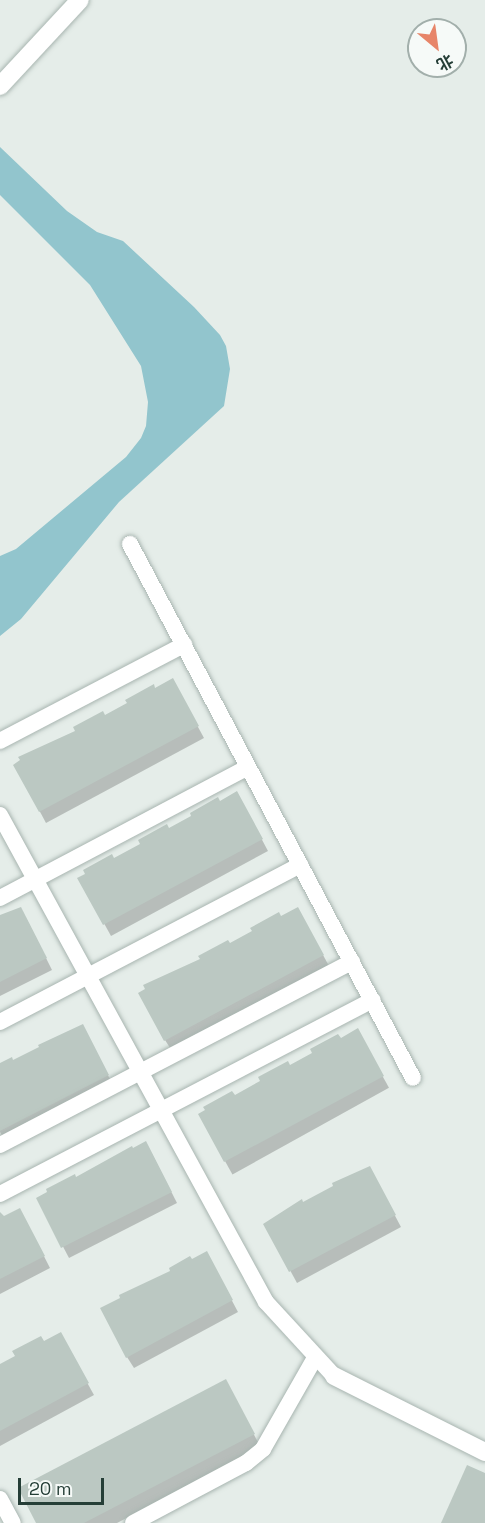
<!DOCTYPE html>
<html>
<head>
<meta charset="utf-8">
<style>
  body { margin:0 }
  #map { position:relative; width:485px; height:1523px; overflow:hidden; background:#e5ede9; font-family:"Space Grotesk","Noto Sans SC",sans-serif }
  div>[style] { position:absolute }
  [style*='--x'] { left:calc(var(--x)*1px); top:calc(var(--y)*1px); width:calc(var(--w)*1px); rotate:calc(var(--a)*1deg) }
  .water>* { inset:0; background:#92c5cd }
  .shadow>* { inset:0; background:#0003; transform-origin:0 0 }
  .building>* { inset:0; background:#bbc8c2 }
  .roads { filter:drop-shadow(0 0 2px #a8b5b0) drop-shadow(0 0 2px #a8b5b0) }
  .lane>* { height:16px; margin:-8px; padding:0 8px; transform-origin:8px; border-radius:8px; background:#fff }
  .street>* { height:18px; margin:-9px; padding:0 9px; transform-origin:9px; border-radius:9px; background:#fff }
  span { translate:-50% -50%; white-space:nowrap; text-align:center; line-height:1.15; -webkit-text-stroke:5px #f6faf8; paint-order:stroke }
  .north { position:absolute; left:407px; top:18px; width:60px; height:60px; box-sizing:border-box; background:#f6faf8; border:2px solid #a2afab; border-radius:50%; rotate:151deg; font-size:16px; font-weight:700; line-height:24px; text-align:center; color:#253e37 }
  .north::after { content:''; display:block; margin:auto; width:21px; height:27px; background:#e78569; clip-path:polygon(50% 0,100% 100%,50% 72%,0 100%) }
  .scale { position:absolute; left:18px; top:1478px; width:86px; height:27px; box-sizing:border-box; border:3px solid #253e37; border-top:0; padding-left:8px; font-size:18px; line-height:21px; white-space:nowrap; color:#253e37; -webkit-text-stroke:4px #f6faf8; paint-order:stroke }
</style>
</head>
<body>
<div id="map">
  <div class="water">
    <i style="clip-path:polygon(0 147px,67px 211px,97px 232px,123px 241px,194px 307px,220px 335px,226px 346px,230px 369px,224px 406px,119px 502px,21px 619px,0 636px,0 556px,16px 549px,126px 457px,141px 438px,146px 426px,148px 402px,141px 366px,90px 285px,0 195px)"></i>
  </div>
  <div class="shadow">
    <i style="clip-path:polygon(155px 689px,179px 692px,204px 738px,46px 823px,15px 765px)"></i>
    <i style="clip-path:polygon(220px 803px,243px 804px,268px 851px,111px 936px,79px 878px)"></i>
    <i style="clip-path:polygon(298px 909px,329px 966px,172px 1051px,165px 1040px,202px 960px)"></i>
    <i style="clip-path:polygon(0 917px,27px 920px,52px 970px,0 996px)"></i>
    <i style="left:357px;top:1030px;width:66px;height:179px;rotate:61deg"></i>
    <i style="clip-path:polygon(89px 1038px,114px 1087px,6px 1142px,0 1132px,0 1065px)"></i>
    <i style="clip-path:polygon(152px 1154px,177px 1203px,69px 1258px,38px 1199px,76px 1179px)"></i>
    <i style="clip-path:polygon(376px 1180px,401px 1227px,297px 1283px,265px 1224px,303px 1204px)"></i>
    <i style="clip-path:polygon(0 1214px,4px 1218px,26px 1221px,50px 1268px,0 1294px)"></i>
    <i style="clip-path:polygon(191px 1261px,213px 1265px,238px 1312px,134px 1368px,127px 1357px)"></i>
    <i style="clip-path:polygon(60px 1334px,94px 1395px,0 1446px,0 1366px)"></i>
    <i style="clip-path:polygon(233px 1395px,261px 1448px,117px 1523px,37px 1523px)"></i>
  </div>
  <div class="building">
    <i style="clip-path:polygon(173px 678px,199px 726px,39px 812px,13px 765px,20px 760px,18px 757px,75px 731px,73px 727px,103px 711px,105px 715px,127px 703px,125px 700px,154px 684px,155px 688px)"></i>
    <i style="clip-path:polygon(237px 791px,263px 839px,103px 925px,77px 878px,85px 874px,83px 870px,112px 854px,114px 858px,140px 844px,138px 840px,167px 824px,169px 828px,191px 816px,190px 813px,218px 797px,220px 801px)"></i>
    <i style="clip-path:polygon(21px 907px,47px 958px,0 982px,0 915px)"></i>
    <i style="clip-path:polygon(298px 907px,324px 955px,164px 1041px,138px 993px,145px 989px,143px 985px,200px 959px,198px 956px,228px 940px,230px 943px,252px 931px,250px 928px,279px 912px,281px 916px)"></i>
    <i style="clip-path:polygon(83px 1024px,109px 1075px,0 1131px,0 1063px,12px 1057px,13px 1060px,39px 1047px,38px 1045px)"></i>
    <i style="clip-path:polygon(358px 1028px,384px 1076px,224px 1162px,198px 1114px,205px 1110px,203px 1107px,232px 1091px,235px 1095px,260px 1081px,258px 1077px,288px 1061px,290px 1065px,312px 1053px,310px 1049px,338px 1034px,341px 1038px)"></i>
    <i style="clip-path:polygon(146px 1141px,172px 1192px,61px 1248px,36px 1198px,47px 1192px,46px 1189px,75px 1174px,76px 1177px,132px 1146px,133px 1148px)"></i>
    <i style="clip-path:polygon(370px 1166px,396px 1215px,289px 1272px,263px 1224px,302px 1199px,303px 1202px,333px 1186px,332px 1183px)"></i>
    <i style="clip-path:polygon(20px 1208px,45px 1256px,0 1279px,0 1212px,4px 1216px)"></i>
    <i style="clip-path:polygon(207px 1251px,233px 1300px,126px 1358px,100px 1308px,120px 1298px,119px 1295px,170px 1271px,169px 1268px,190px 1256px,192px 1259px)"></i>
    <i style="clip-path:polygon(61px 1332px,89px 1383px,0 1431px,0 1364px,15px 1356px,12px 1351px,41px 1336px,44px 1341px)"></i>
    <i style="clip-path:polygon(226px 1379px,255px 1434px,84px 1523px,36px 1523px,18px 1488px)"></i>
    <i style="clip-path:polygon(467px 1465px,485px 1473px,485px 1523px,441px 1523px)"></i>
  </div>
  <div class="roads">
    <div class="lane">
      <i style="--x:130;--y:544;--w:604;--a:62.08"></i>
      <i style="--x:0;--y:741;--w:208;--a:-27.6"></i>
      <i style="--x:0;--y:815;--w:555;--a:61.36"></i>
      <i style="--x:266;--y:1302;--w:100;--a:47.4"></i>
      <i style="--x:0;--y:898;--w:280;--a:-27.8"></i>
      <i style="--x:0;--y:1022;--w:339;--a:-27.6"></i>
      <i style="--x:0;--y:1145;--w:397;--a:-27.5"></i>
      <i style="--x:0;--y:1194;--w:420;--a:-27.5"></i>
      <i style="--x:0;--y:1499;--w:27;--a:62"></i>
      <i style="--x:133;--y:1523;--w:128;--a:-28"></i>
      <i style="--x:246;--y:1463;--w:22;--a:-39"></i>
      <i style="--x:263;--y:1449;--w:105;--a:-60.3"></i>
    </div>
    <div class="street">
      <i style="--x:0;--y:86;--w:117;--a:-47.1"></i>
      <i style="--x:334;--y:1376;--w:169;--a:26.7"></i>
    </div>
  </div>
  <div class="north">北</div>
  <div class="scale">20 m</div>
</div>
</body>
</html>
